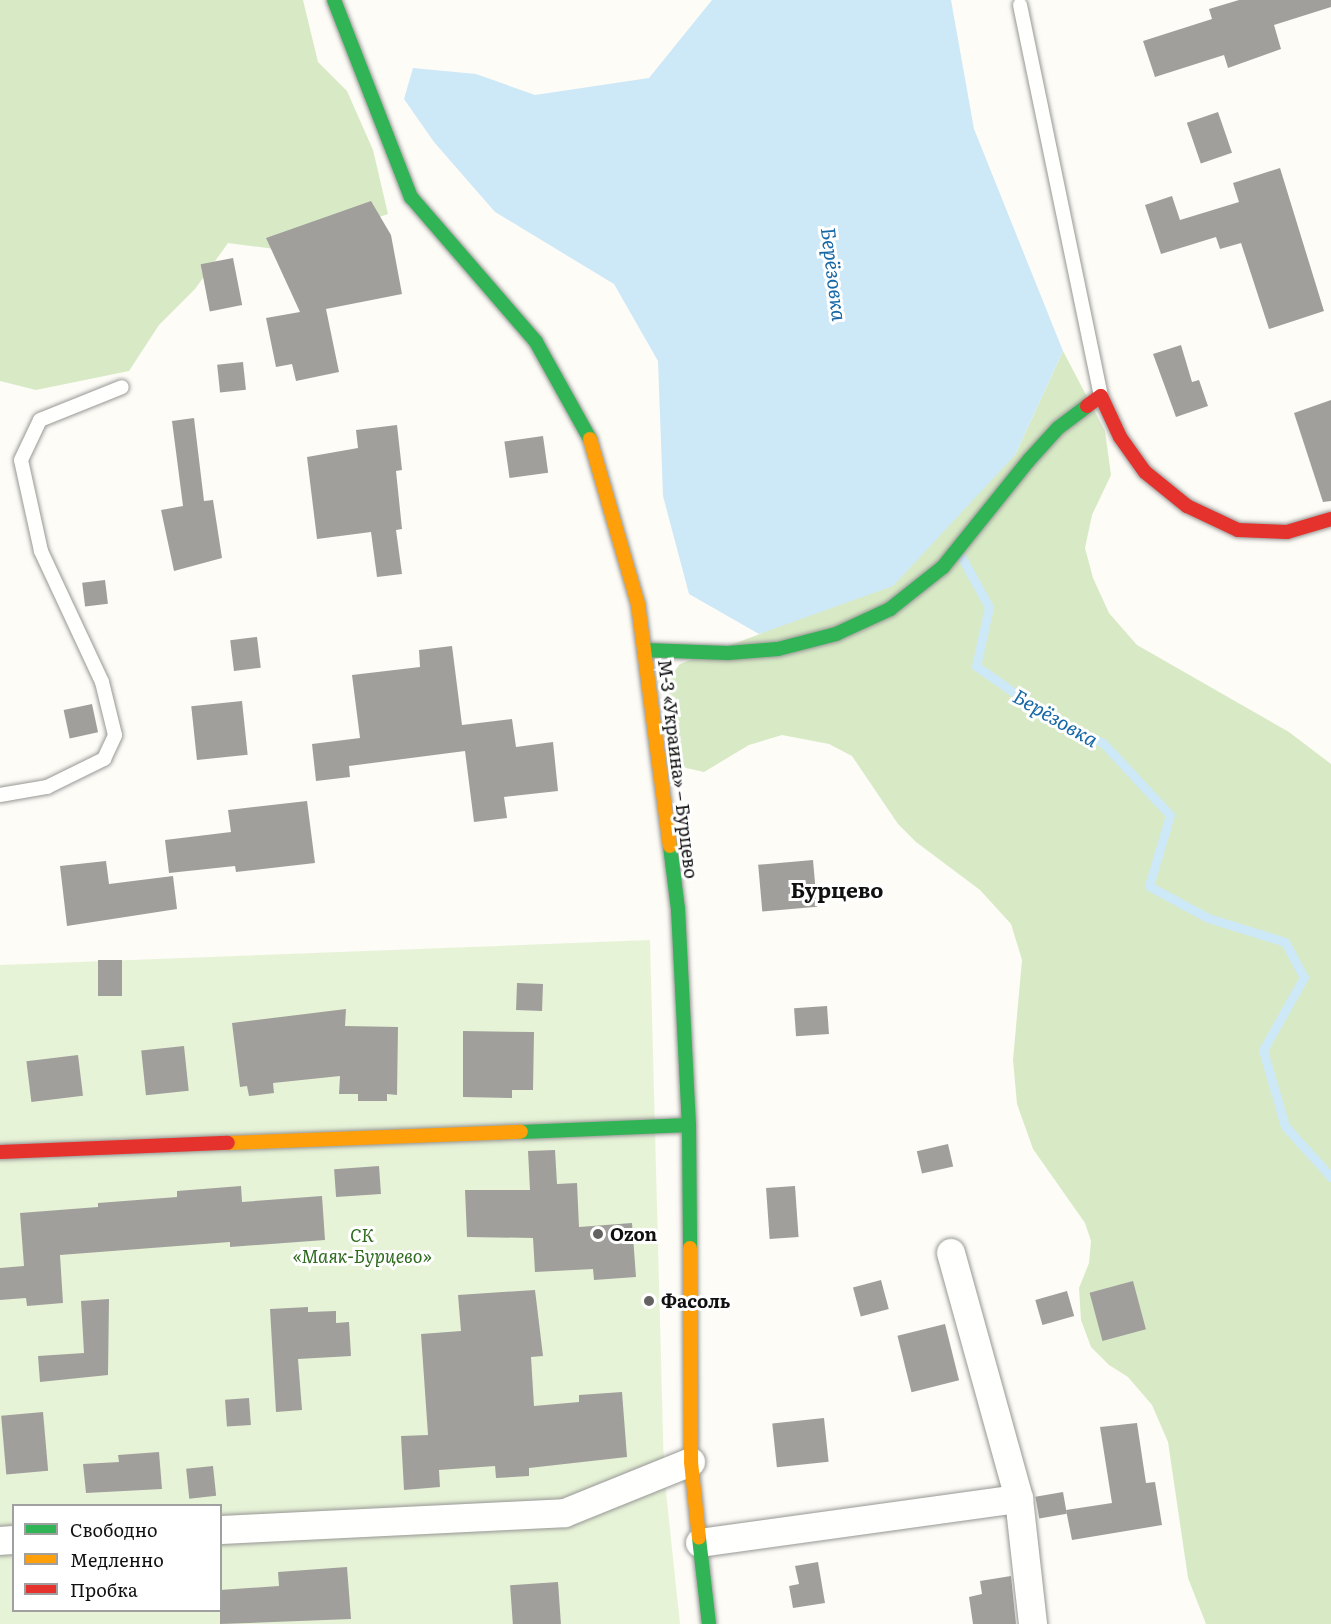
<!DOCTYPE html>
<html>
<head>
<meta charset="utf-8">
<style>
  body { margin:0 }
  #map { position:relative; width:1331px; height:1624px; overflow:hidden; background:#fdfcf7; font-family:Literata,serif }
  div>[style] { position:absolute }
  [style*='--x'] { left:calc(var(--x)*1px); top:calc(var(--y)*1px); width:calc(var(--w)*1px); rotate:calc(var(--a)*1deg) }
  .green>* { inset:0; background:#e7f3d7 }
  .forest>* { inset:0; background:#d8eac5 }
  .water>* { inset:0; background:#cde8f7 }
  .stream>* { height:9px; margin:-4.5px; padding:0 4.5px; transform-origin:4.5px; border-radius:4.5px; background:#cde8f7 }
  .building>* { inset:0; background:#a19f9c; transform-origin:0 0 }
  .roads { filter:drop-shadow(0 0 2px #979795) drop-shadow(0 0 2px #979795) }
  .lane>* { height:14px; margin:-7px; padding:0 7px; transform-origin:7px; border-radius:7px; background:#fffffe }
  .street>* { height:28px; margin:-14px; padding:0 14px; transform-origin:14px; border-radius:14px; background:#fffffe }
  .fast>* { height:14px; margin:-7px; padding:0 7px; transform-origin:7px; border-radius:7px; background:#30b455 }
  .slow>* { height:14px; margin:-7px; padding:0 7px; transform-origin:7px; border-radius:7px; background:#ff9f0a }
  .jam>* { height:14px; margin:-7px; padding:0 7px; transform-origin:7px; border-radius:7px; background:#e5322d }
  .dots>* { width:16px; height:16px; translate:-50% -50%; box-sizing:border-box; border:3px solid #fff; border-radius:50% }
  span { translate:-50% -50%; white-space:nowrap; text-align:center; line-height:1.15; -webkit-text-stroke:6px #fff; paint-order:stroke }
  .street-label { font-size:18px; color:#111 }
  .poi-label { font-size:18px; color:#111; font-weight:700 }
  .left { translate:0 -50%; text-align:left }
  .park-label { font-size:18px; color:#2f6b1f; font-style:italic }
  .water-label { font-size:20px; color:#1768a6; font-style:italic }
  .quarter-label { font-size:21px; color:#111; font-weight:700 }
  .legend { position:absolute; left:12px; top:1504px; width:210px; height:108px; box-sizing:border-box; background:#fff; border:2px solid #a0a0a0; margin:0; padding:8px 10px; list-style:none; font-size:18px; color:#111 }
  .legend li { display:flex; align-items:center; gap:12px; height:30px }
  .legend b { width:30px; border:2px solid #a0a0a0 }
</style>
</head>
<body>
<div id="map">
  <div class="green">
    <i style="clip-path:polygon(evenodd,650px 940px,664px 1473px,680px 1624px,0 1624px,0 965px,650px 940px,14px 1506px,220px 1506px,220px 1610px,14px 1610px,14px 1506px)"></i>
  </div>
  <div class="forest">
    <i style="clip-path:polygon(0 0,303px 0,318px 62px,347px 91px,373px 150px,388px 214px,282px 250px,228px 243px,195px 289px,159px 325px,129px 371px,36px 390px,0 381px)"></i>
    <i style="clip-path:polygon(1063px 351px,1105px 431px,1111px 475px,1092px 515px,1085px 548px,1093px 578px,1109px 613px,1137px 645px,1289px 732px,1331px 764px,1331px 1624px,1206px 1624px,1188px 1578px,1168px 1442px,1152px 1405px,1128px 1377px,1109px 1365px,1091px 1347px,1081px 1320px,1079px 1288px,1089px 1263px,1091px 1241px,1085px 1223px,1033px 1149px,1017px 1104px,1013px 1060px,1022px 960px,1011px 924px,980px 890px,916px 842px,898px 824px,852px 756px,829px 744px,782px 735px,749px 745px,704px 772px,686px 768px,671px 751px,664px 706px,667px 681px,680px 664px,760px 634px,1015px 455px)"></i>
  </div>
  <div class="water">
    <i style="clip-path:polygon(712px 0,951px 0,974px 129px,1063px 351px,1015px 455px,893px 586px,759px 634px,689px 594px,663px 496px,658px 361px,614px 284px,495px 212px,434px 142px,404px 99px,413px 68px,476px 74px,535px 95px,649px 78px)"></i>
  </div>
  <div class="stream">
    <i style="--x:961;--y:556;--w:58;--a:61.2"></i>
    <i style="--x:989;--y:607;--w:60;--a:102.4"></i>
    <i style="--x:976;--y:666;--w:93;--a:34.9"></i>
    <i style="--x:1052;--y:719;--w:56;--a:25.2"></i>
    <i style="--x:1103;--y:743;--w:98;--a:47.1"></i>
    <i style="--x:1170;--y:815;--w:74;--a:106.5"></i>
    <i style="--x:1149;--y:886;--w:67;--a:28.5"></i>
    <i style="--x:1208;--y:918;--w:81;--a:17.3"></i>
    <i style="--x:1285;--y:942;--w:40;--a:62"></i>
    <i style="--x:1304;--y:977;--w:84;--a:119.3"></i>
    <i style="--x:1263;--y:1050;--w:79;--a:73.9"></i>
    <i style="--x:1285;--y:1126;--w:69;--a:48"></i>
  </div>
  <div class="building">
    <i style="clip-path:polygon(1239px 0,1331px 0,1331px 7px,1274px 25px,1281px 49px,1228px 68px,1224px 55px,1155px 77px,1143px 41px,1212px 19px,1209px 9px)"></i>
    <i style="left:1218px;top:112px;width:43px;height:33px;rotate:71deg"></i>
    <i style="clip-path:polygon(1280px 168px,1324px 311px,1269px 329px,1241px 243px,1220px 249px,1216px 237px,1161px 254px,1145px 205px,1172px 196px,1180px 220px,1239px 202px,1233px 183px)"></i>
    <i style="clip-path:polygon(371px 201px,391px 235px,402px 294px,326px 309px,339px 372px,296px 381px,292px 364px,276px 367px,266px 318px,300px 312px,266px 238px)"></i>
    <i style="left:233px;top:258px;width:48px;height:33px;rotate:79deg"></i>
    <i style="clip-path:polygon(1181px 345px,1192px 382px,1199px 380px,1208px 406px,1176px 417px,1153px 354px)"></i>
    <i style="left:243px;top:362px;width:28px;height:26px;rotate:84deg"></i>
    <i style="clip-path:polygon(1331px 400px,1331px 501px,1323px 502px,1294px 413px)"></i>
    <i style="clip-path:polygon(194px 418px,204px 501px,213px 500px,222px 558px,174px 571px,161px 510px,183px 506px,172px 421px)"></i>
    <i style="clip-path:polygon(397px 425px,402px 470px,396px 471px,402px 529px,396px 530px,402px 574px,377px 577px,371px 532px,317px 539px,307px 457px,358px 448px,356px 430px)"></i>
    <i style="left:543px;top:436px;width:37px;height:39px;rotate:82deg"></i>
    <i style="left:105px;top:580px;width:24px;height:23px;rotate:83deg"></i>
    <i style="left:257px;top:637px;width:31px;height:27px;rotate:83deg"></i>
    <i style="clip-path:polygon(452px 646px,462px 725px,512px 719px,516px 747px,553px 742px,558px 791px,504px 797px,507px 818px,474px 822px,465px 751px,349px 766px,350px 777px,316px 781px,312px 744px,360px 738px,352px 675px,420px 667px,419px 650px)"></i>
    <i style="left:242px;top:701px;width:54px;height:51px;rotate:84deg"></i>
    <i style="left:92px;top:704px;width:29px;height:29px;rotate:78deg"></i>
    <i style="clip-path:polygon(307px 801px,315px 863px,236px 872px,235px 866px,169px 873px,165px 840px,231px 832px,228px 810px)"></i>
    <i style="left:813px;top:860px;width:47px;height:55px;rotate:85deg"></i>
    <i style="clip-path:polygon(106px 861px,109px 884px,173px 876px,177px 909px,67px 926px,60px 866px)"></i>
    <i style="left:98px;top:960px;width:24px;height:36px"></i>
    <i style="left:517px;top:983px;width:26px;height:27px;rotate:2deg"></i>
    <i style="left:827px;top:1006px;width:28px;height:33px;rotate:86deg"></i>
    <i style="clip-path:polygon(346px 1009px,345px 1026px,398px 1027px,397px 1095px,387px 1094px,387px 1101px,358px 1101px,358px 1094px,339px 1094px,340px 1076px,273px 1083px,274px 1093px,249px 1096px,247px 1086px,240px 1087px,232px 1023px)"></i>
    <i style="clip-path:polygon(463px 1031px,534px 1032px,533px 1090px,512px 1090px,512px 1098px,463px 1097px)"></i>
    <i style="left:184px;top:1046px;width:45px;height:43px;rotate:84deg"></i>
    <i style="left:78px;top:1055px;width:41px;height:52px;rotate:83deg"></i>
    <i style="left:948px;top:1144px;width:23px;height:32px;rotate:77deg"></i>
    <i style="clip-path:polygon(555px 1150px,557px 1184px,577px 1183px,579px 1227px,632px 1223px,636px 1277px,594px 1280px,593px 1269px,535px 1272px,533px 1238px,467px 1237px,465px 1190px,530px 1190px,528px 1151px)"></i>
    <i style="left:379px;top:1166px;width:28px;height:45px;rotate:86deg"></i>
    <i style="clip-path:polygon(241px 1186px,242px 1202px,322px 1196px,325px 1240px,230px 1247px,230px 1242px,60px 1255px,63px 1303px,27px 1306px,26px 1298px,0 1300px,0 1268px,24px 1266px,20px 1213px,98px 1207px,98px 1203px,177px 1197px,177px 1191px)"></i>
    <i style="left:795px;top:1186px;width:51px;height:29px;rotate:86deg"></i>
    <i style="left:881px;top:1280px;width:30px;height:29px;rotate:75deg"></i>
    <i style="left:1133px;top:1281px;width:50px;height:45px;rotate:75deg"></i>
    <i style="clip-path:polygon(535px 1290px,543px 1356px,531px 1357px,534px 1406px,579px 1402px,579px 1395px,622px 1392px,627px 1457px,529px 1468px,529px 1476px,496px 1478px,495px 1466px,439px 1470px,440px 1487px,404px 1490px,401px 1436px,428px 1435px,421px 1334px,461px 1331px,458px 1295px)"></i>
    <i style="left:1067px;top:1291px;width:26px;height:33px;rotate:74deg"></i>
    <i style="clip-path:polygon(109px 1299px,108px 1375px,40px 1382px,38px 1356px,84px 1353px,81px 1301px)"></i>
    <i style="clip-path:polygon(308px 1307px,308px 1312px,336px 1311px,336px 1323px,349px 1322px,351px 1356px,298px 1359px,302px 1410px,276px 1412px,270px 1309px)"></i>
    <i style="left:945px;top:1324px;width:58px;height:49px;rotate:76deg"></i>
    <i style="left:249px;top:1398px;width:27px;height:24px;rotate:86deg"></i>
    <i style="left:43px;top:1412px;width:59px;height:42px;rotate:85deg"></i>
    <i style="left:824px;top:1418px;width:44px;height:52px;rotate:84deg"></i>
    <i style="clip-path:polygon(1137px 1423px,1146px 1483px,1155px 1482px,1162px 1525px,1072px 1540px,1066px 1510px,1112px 1503px,1100px 1427px)"></i>
    <i style="clip-path:polygon(159px 1452px,162px 1489px,86px 1493px,83px 1464px,119px 1462px,118px 1455px)"></i>
    <i style="left:213px;top:1466px;width:30px;height:27px;rotate:84deg"></i>
    <i style="left:1063px;top:1492px;width:22px;height:28px;rotate:80deg"></i>
    <i style="clip-path:polygon(818px 1562px,825px 1603px,793px 1608px,789px 1586px,799px 1584px,795px 1566px)"></i>
    <i style="clip-path:polygon(347px 1567px,351px 1619px,220px 1624px,220px 1590px,279px 1586px,278px 1572px)"></i>
    <i style="clip-path:polygon(1011px 1576px,1016px 1624px,973px 1624px,969px 1597px,982px 1594px,980px 1581px)"></i>
    <i style="left:558px;top:1582px;width:42px;height:48px;rotate:86deg"></i>
  </div>
  <div class="roads">
    <div class="lane">
      <i style="--x:1020;--y:5;--w:399;--a:78.3"></i>
      <i style="--x:0;--y:795;--w:48;--a:-9.7"></i>
      <i style="--x:47;--y:787;--w:64;--a:-26.2"></i>
      <i style="--x:104;--y:759;--w:26;--a:-65"></i>
      <i style="--x:115;--y:735;--w:55;--a:-103.8"></i>
      <i style="--x:102;--y:682;--w:145;--a:-115"></i>
      <i style="--x:41;--y:551;--w:93;--a:-102.4"></i>
      <i style="--x:21;--y:460;--w:44;--a:-64.6"></i>
      <i style="--x:40;--y:420;--w:88;--a:-21.9"></i>
    </div>
    <div class="street">
      <i style="--x:951;--y:1253;--w:255;--a:74.5"></i>
      <i style="--x:1019;--y:1499;--w:126;--a:83.6"></i>
      <i style="--x:220;--y:1530;--w:345;--a:-2.8"></i>
      <i style="--x:565;--y:1513;--w:136;--a:-22"></i>
      <i style="--x:0;--y:1541;--w:14;--a:-4"></i>
      <i style="--x:700;--y:1543;--w:322;--a:-7.9"></i>
    </div>
    <div class="fast">
      <i style="--x:334;--y:0;--w:212;--a:68.7"></i>
      <i style="--x:411;--y:197;--w:191;--a:49.2"></i>
      <i style="--x:536;--y:342;--w:111;--a:60.9"></i>
      <i style="--x:644;--y:650;--w:84;--a:2"></i>
      <i style="--x:728;--y:653;--w:50;--a:-4.6"></i>
      <i style="--x:778;--y:649;--w:60;--a:-14.5"></i>
      <i style="--x:836;--y:634;--w:60;--a:-24.8"></i>
      <i style="--x:890;--y:609;--w:68;--a:-38.4"></i>
      <i style="--x:943;--y:567;--w:137;--a:-51.2"></i>
      <i style="--x:1029;--y:460;--w:43;--a:-47.8"></i>
      <i style="--x:1058;--y:428;--w:36;--a:-37"></i>
      <i style="--x:670;--y:846;--w:64;--a:82.8"></i>
      <i style="--x:678;--y:909;--w:216;--a:87.1"></i>
      <i style="--x:689;--y:1125;--w:123;--a:89.5"></i>
      <i style="--x:521;--y:1132;--w:168;--a:-2.4"></i>
      <i style="--x:699;--y:1538;--w:87;--a:83.4"></i>
    </div>
    <div class="slow">
      <i style="--x:590;--y:439;--w:172;--a:73.8"></i>
      <i style="--x:638;--y:604;--w:244;--a:82.5"></i>
      <i style="--x:228;--y:1143;--w:293;--a:-2.2"></i>
      <i style="--x:690;--y:1248;--w:214;--a:89.7"></i>
      <i style="--x:691;--y:1462;--w:76;--a:84"></i>
    </div>
    <div class="jam">
      <i style="--x:1087;--y:406;--w:17;--a:-36"></i>
      <i style="--x:1101;--y:396;--w:45;--a:65.1"></i>
      <i style="--x:1120;--y:437;--w:43;--a:54.5"></i>
      <i style="--x:1145;--y:472;--w:54;--a:39"></i>
      <i style="--x:1187;--y:506;--w:56;--a:25.2"></i>
      <i style="--x:1238;--y:530;--w:49;--a:2.3"></i>
      <i style="--x:1287;--y:532;--w:46;--a:-16.5"></i>
      <i style="--x:0;--y:1152;--w:228;--a:-2.3"></i>
    </div>
  </div>
  <div class="dots">
    <i style="left:598px;top:1234px;background:#646362"></i>
    <i style="left:649px;top:1301px;background:#646362"></i>
  </div>
  <div class="street-label">
    <span style="left:678px;top:769px;rotate:83deg">М-3 «Украина» – Бурцево</span>
  </div>
  <div class="poi-label">
    <span class="left" style="left:610px;top:1234px">Ozon</span>
    <span class="left" style="left:661px;top:1301px">Фасоль</span>
  </div>
  <div class="park-label">
    <span style="left:362px;top:1246px">СК<br>«Маяк-Бурцево»</span>
  </div>
  <div class="water-label">
    <span style="left:835px;top:274px;rotate:83deg">Берёзовка</span>
    <span style="left:1056px;top:717px;rotate:30deg">Берёзовка</span>
  </div>
  <div class="quarter-label">
    <span style="left:837px;top:889px">Бурцево</span>
  </div>
  <ul class="legend">
  <li><b style="height:8px;background:#30b455"></b>Свободно</li>
  <li><b style="height:8px;background:#ff9f0a"></b>Медленно</li>
  <li><b style="height:8px;background:#e5322d"></b>Пробка</li>
  </ul>
</div>
</body>
</html>
